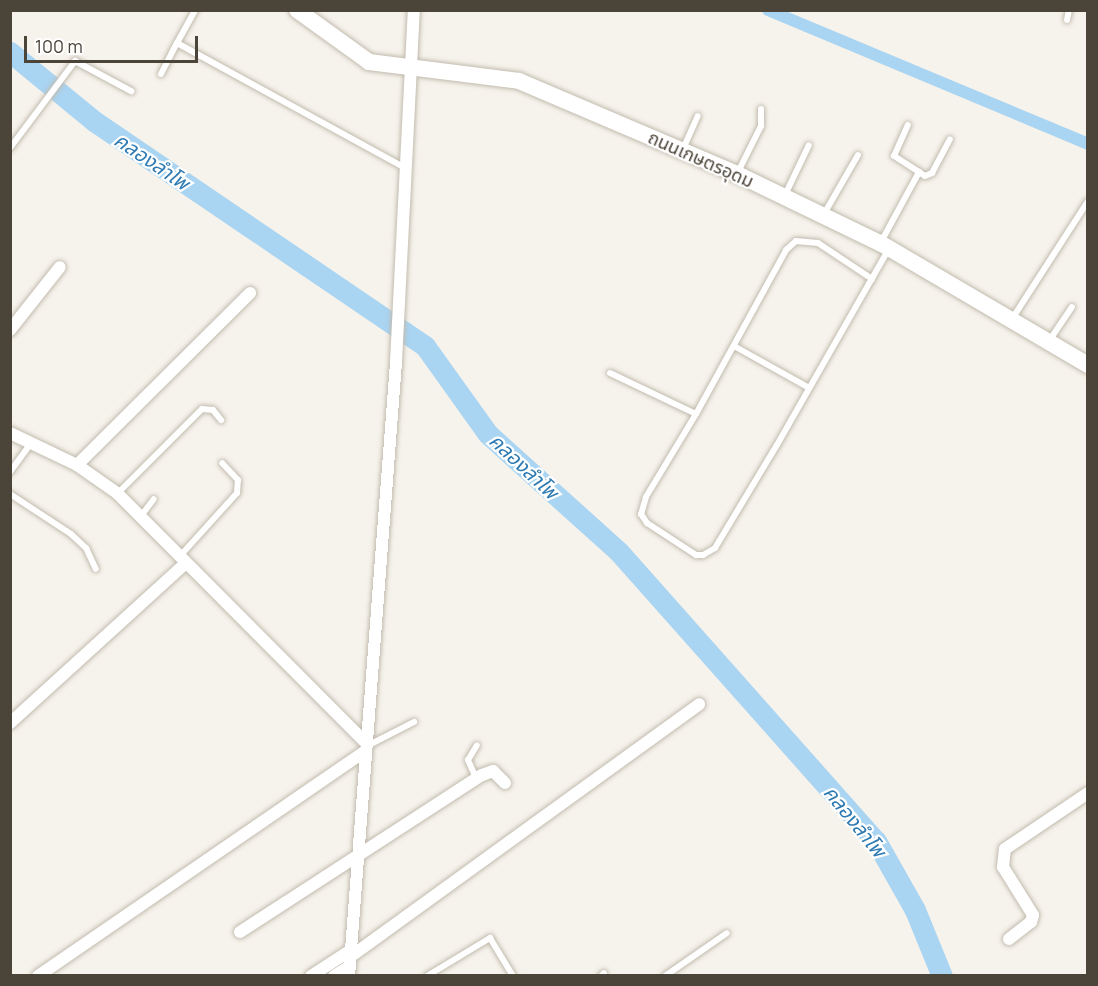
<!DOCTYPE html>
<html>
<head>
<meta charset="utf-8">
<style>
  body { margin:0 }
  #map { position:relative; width:1098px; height:986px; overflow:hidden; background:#f6f3ec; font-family:Manrope,"Noto Sans Thai",sans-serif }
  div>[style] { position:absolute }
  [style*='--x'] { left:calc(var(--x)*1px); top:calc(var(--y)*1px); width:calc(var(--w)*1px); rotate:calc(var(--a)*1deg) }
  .canal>* { height:12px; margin:-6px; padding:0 6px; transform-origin:6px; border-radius:6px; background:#a9d4f2 }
  .river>* { height:21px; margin:-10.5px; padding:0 10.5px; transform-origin:10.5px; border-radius:10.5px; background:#a9d4f2 }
  .roads { filter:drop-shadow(0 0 2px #c2bbae) drop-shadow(0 0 2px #c2bbae) }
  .service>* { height:6px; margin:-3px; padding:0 3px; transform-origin:3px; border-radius:3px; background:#fff }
  .minor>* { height:12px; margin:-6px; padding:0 6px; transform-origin:6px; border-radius:6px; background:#fff }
  .tertiary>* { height:16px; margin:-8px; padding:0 8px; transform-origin:8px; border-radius:8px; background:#fff }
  span { translate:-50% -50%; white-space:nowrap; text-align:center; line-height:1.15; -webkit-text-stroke:4.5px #fff; paint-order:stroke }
  .street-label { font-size:18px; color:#4b4439 }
  .water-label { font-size:20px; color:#2e7ab2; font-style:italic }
  .frame { position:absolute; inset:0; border:12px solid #4b4439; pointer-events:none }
  .scale { position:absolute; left:24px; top:36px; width:174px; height:27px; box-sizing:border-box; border:3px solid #4b4439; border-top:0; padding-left:8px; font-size:18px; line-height:21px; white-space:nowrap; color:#4b4439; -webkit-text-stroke:4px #fff; paint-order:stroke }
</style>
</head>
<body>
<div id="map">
  <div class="canal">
    <i style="--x:768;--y:10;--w:347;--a:22.7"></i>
  </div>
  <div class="river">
    <i style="--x:10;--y:52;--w:109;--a:39.4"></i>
    <i style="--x:94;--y:121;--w:400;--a:34.2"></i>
    <i style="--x:425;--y:346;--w:108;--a:54.4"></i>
    <i style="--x:488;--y:434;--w:176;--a:42"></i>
    <i style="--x:619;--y:552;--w:387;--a:48.4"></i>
    <i style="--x:876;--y:841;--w:79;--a:60.5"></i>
    <i style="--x:915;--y:910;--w:71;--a:67.8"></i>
  </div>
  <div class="roads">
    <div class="service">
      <i style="--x:1067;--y:20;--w:10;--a:-79"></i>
      <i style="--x:177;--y:43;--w:38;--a:-61"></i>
      <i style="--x:161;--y:74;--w:35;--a:-63"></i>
      <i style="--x:177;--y:43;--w:260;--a:28.7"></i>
      <i style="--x:10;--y:148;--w:109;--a:-53.2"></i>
      <i style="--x:75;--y:61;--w:64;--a:28.2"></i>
      <i style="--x:683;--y:149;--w:36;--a:-66"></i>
      <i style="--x:919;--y:172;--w:7;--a:34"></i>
      <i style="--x:925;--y:176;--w:8;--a:-23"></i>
      <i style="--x:932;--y:173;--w:38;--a:-62"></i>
      <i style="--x:737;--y:174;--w:54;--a:-63.4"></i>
      <i style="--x:761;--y:126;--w:17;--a:-90"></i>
      <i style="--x:785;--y:195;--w:55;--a:-64.4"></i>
      <i style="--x:824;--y:214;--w:68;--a:-60"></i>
      <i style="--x:881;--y:242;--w:80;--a:-61.5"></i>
      <i style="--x:919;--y:172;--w:30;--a:-147"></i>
      <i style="--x:894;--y:156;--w:34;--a:-66"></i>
      <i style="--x:1012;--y:319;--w:140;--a:-57.2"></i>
      <i style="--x:1049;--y:341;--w:41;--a:-55.9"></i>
      <i style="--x:734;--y:346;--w:86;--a:29.2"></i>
      <i style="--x:610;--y:373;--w:95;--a:25.5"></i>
      <i style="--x:696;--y:414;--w:187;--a:-61.2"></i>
      <i style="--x:786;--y:250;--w:13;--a:-42"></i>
      <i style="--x:796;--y:241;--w:22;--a:5"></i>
      <i style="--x:818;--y:243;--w:65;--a:33.7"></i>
      <i style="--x:696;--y:414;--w:97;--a:121.1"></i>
      <i style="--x:646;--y:497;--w:18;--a:106"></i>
      <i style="--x:641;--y:514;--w:11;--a:56"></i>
      <i style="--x:647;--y:523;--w:59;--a:33.1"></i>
      <i style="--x:696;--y:555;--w:7;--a:0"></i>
      <i style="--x:703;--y:555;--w:14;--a:-30"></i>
      <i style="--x:715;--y:548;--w:120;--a:-59"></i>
      <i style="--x:777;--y:445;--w:226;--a:-60.3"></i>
      <i style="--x:10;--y:472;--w:36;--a:-54"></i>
      <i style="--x:118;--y:493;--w:119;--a:-45"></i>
      <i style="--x:202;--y:409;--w:11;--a:5"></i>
      <i style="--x:213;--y:410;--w:13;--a:51"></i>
      <i style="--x:10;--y:494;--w:73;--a:33.3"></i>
      <i style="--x:71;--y:534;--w:21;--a:43"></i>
      <i style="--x:86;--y:548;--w:23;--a:65"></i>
      <i style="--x:141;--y:516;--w:21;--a:-53"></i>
      <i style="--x:180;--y:556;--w:85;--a:-47.9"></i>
      <i style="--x:237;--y:493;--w:13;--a:-86"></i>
      <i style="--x:238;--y:480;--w:23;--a:-133"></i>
      <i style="--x:367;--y:746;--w:53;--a:-27.1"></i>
      <i style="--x:476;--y:778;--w:20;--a:-114"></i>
      <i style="--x:468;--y:760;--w:17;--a:-59"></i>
      <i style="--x:427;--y:976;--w:74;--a:-31.1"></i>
      <i style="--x:490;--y:938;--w:44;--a:58.8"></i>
      <i style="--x:601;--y:976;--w:4;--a:-45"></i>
      <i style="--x:665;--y:976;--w:75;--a:-34.7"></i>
    </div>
    <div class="minor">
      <i style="--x:10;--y:330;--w:80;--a:-51.6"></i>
      <i style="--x:10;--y:433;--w:74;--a:25.5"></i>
      <i style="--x:77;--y:465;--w:49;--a:35"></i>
      <i style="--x:117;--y:493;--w:350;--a:45.1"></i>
      <i style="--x:77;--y:465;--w:244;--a:-44.8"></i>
      <i style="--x:10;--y:723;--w:238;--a:-42.3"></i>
      <i style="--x:240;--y:932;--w:288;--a:-33"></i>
      <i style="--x:482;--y:775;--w:12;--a:-20"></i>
      <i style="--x:493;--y:771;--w:17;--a:45"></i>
      <i style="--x:1009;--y:939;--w:28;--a:-38"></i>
      <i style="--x:1031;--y:922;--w:7;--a:-74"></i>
      <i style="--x:1033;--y:915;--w:57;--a:-122"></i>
      <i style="--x:1003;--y:867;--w:18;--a:-84"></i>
      <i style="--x:1005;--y:849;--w:100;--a:-34"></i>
      <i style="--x:350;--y:957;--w:431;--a:-35.9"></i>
      <i style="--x:38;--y:976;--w:394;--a:-34.5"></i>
      <i style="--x:311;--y:976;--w:48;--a:-33"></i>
      <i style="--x:334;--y:976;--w:19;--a:-32"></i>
      <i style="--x:349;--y:976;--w:616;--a:-85.62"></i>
      <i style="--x:396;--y:362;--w:352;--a:-87.1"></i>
    </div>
    <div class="tertiary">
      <i style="--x:297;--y:10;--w:89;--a:35.8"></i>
      <i style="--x:369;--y:62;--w:151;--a:7.2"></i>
      <i style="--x:519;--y:81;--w:237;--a:23.1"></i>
      <i style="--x:737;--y:174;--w:159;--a:25.8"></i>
      <i style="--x:880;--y:243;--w:241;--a:30.4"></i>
    </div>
  </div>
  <div class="street-label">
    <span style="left:701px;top:159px;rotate:24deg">ถนนเกษตรอุดม</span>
  </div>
  <div class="water-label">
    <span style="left:152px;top:161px;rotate:34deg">คลองลำโพ</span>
    <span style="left:524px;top:466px;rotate:43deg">คลองลำโพ</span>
    <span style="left:855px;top:821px;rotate:51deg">คลองลำโพ</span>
  </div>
  <div class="frame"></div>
  <div class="scale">100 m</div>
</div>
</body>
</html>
